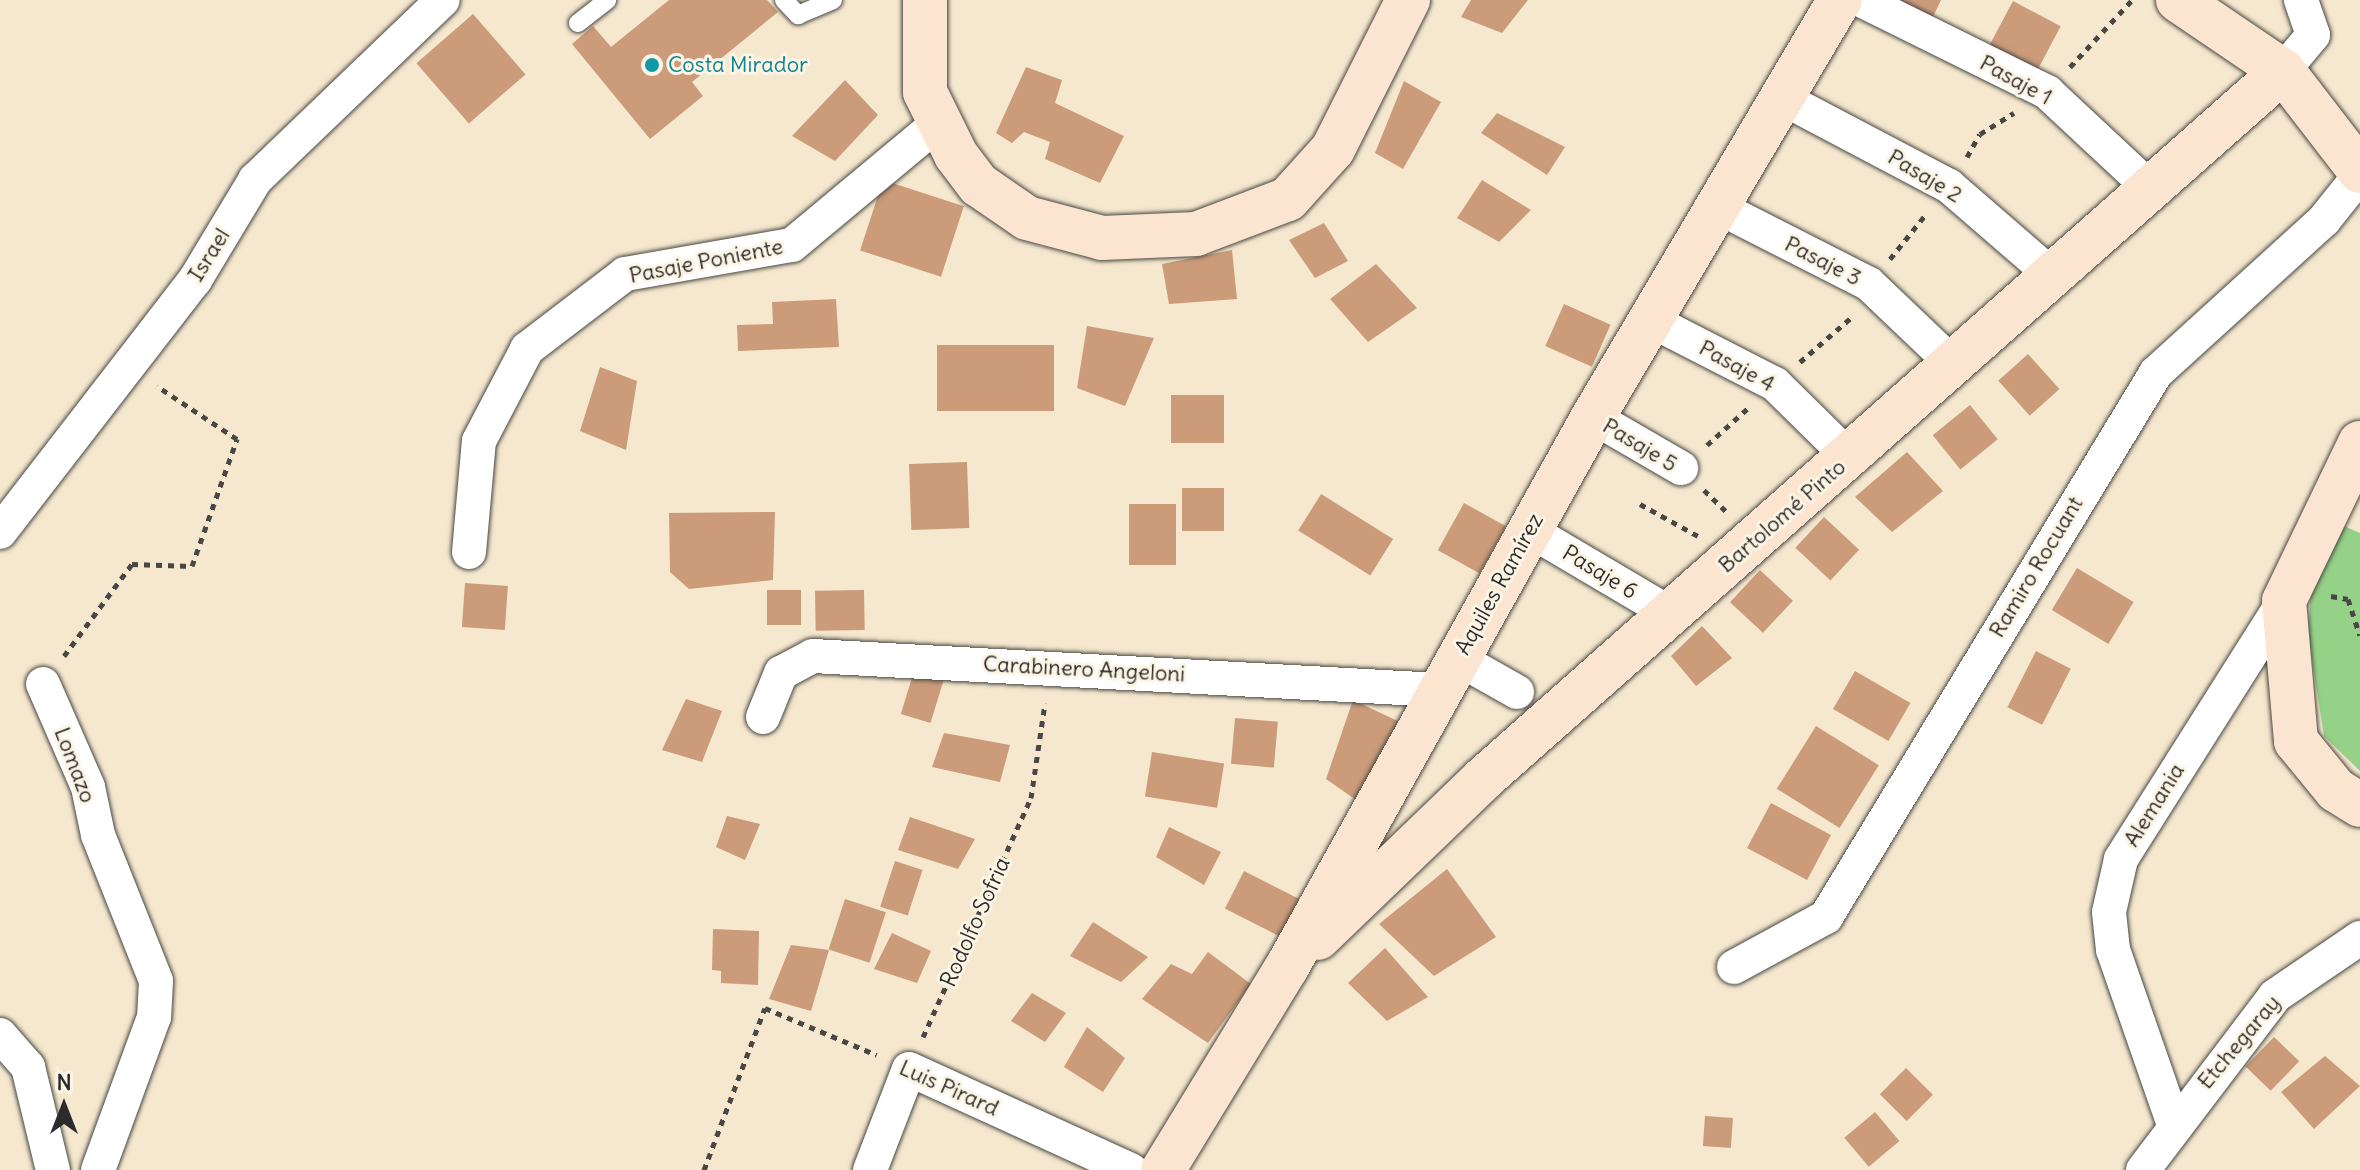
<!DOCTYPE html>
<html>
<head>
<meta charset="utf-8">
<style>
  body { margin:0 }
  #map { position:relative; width:2360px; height:1170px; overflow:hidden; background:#f5e8ce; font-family:Delius,sans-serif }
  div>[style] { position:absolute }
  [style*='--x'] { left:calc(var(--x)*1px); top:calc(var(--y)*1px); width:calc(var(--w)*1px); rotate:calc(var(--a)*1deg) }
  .green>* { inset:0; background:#95d287 }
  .building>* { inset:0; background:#cb9b7a; transform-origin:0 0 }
  .path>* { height:5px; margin-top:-2.5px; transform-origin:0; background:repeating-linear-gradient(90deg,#494743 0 6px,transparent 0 12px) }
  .roads { filter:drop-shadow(0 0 2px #494743) drop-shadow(0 0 2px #494743) }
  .lane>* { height:18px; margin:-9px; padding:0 9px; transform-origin:9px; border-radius:9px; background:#fff }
  .street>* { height:34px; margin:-17px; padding:0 17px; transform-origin:17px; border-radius:17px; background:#fff }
  .secondary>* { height:44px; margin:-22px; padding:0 22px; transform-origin:22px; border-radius:22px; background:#fce5d0 }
  .dots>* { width:22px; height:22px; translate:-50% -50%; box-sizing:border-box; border:4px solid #fcf5e5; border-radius:50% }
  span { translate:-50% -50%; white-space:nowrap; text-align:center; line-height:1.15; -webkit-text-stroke:6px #fcf5e5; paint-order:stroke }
  .culture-label { font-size:22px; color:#0d838f }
  .left { translate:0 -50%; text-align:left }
  .street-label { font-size:22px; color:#2b2b2b }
  .north { position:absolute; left:24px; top:1066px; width:80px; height:80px; -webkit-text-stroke:6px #fcf5e5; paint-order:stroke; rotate:0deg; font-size:22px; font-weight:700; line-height:32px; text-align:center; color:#2b2b2b }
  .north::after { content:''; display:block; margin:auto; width:28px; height:36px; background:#2b2b2b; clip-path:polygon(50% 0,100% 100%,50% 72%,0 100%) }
</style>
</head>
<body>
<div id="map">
  <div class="green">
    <i style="clip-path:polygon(2344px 526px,2360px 533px,2360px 771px,2324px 736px,2308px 634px,2311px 591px)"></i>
  </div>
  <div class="building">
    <i style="clip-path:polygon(669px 0,767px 0,778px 12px,692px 82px,703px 96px,650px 139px,572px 44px,593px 26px,611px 47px)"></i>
    <i style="clip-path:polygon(1471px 0,1528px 0,1502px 33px,1461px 17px)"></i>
    <i style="clip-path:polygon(1892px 0,1941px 0,1932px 19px)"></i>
    <i style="left:2013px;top:1px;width:54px;height:53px;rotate:28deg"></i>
    <i style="left:473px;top:14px;width:80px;height:75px;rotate:49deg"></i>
    <i style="clip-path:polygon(1026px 67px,1062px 80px,1055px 103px,1124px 136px,1100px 183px,1045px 159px,1050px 142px,1024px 132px,1012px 143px,996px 133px)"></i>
    <i style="clip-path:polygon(845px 80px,878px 115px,835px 161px,792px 136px)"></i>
    <i style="clip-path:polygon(1404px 81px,1441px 102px,1403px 169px,1375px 153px)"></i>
    <i style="clip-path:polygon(1497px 113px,1565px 147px,1547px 175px,1481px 133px)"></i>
    <i style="left:883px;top:180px;width:85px;height:74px;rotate:18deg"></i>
    <i style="clip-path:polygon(1482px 180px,1531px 210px,1499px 242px,1457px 218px)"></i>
    <i style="clip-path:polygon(1324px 223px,1348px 261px,1315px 278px,1289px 240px)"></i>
    <i style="clip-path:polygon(1232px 250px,1237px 299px,1169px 304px,1162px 264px)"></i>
    <i style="clip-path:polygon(1376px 264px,1417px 308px,1368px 342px,1330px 299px)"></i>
    <i style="clip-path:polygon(836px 299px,839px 347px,738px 351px,737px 325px,773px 324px,772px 302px)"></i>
    <i style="left:1564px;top:304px;width:51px;height:46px;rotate:24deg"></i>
    <i style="clip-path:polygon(1087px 326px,1154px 338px,1125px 406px,1077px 388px)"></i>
    <i style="left:937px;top:345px;width:117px;height:66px"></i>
    <i style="left:2028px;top:354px;width:47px;height:40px;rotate:48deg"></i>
    <i style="clip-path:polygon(600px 367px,637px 381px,626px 450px,580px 431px)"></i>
    <i style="left:1171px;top:395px;width:53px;height:48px"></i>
    <i style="left:1970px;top:405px;width:44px;height:48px;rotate:51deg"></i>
    <i style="clip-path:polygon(1907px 452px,1943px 491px,1892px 532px,1855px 497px)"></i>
    <i style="left:967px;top:462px;width:66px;height:58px;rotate:88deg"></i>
    <i style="left:1182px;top:488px;width:42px;height:43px"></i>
    <i style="left:1321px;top:494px;width:85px;height:43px;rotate:32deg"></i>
    <i style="left:1464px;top:503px;width:48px;height:54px;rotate:29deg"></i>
    <i style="left:1129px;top:504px;width:47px;height:61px"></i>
    <i style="clip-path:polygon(775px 512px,773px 580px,689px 589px,670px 572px,669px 513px)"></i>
    <i style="left:1824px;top:517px;width:48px;height:42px;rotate:43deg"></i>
    <i style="left:2077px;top:568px;width:66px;height:49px;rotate:31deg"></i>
    <i style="left:1760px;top:570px;width:45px;height:44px;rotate:43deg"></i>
    <i style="left:465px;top:583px;width:43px;height:44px;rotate:4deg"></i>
    <i style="left:767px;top:590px;width:34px;height:35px"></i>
    <i style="left:864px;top:590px;width:40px;height:49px;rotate:89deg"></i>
    <i style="clip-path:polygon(1702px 626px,1732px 658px,1696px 686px,1671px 656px)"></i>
    <i style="left:2036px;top:651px;width:39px;height:63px;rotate:27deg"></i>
    <i style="left:914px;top:671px;width:31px;height:45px;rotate:17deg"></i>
    <i style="left:1855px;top:671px;width:64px;height:44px;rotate:30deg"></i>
    <i style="clip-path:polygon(686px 699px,722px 711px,702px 762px,662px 750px)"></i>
    <i style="clip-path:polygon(1353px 700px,1402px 723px,1356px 800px,1326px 779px)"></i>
    <i style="left:1235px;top:718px;width:43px;height:46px;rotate:5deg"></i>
    <i style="left:1816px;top:726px;width:74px;height:74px;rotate:32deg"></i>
    <i style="clip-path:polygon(944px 733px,1010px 745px,1000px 782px,932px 767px)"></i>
    <i style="left:1152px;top:752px;width:73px;height:45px;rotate:9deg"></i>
    <i style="left:1771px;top:803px;width:68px;height:51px;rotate:28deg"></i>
    <i style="clip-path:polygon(727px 816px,760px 824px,745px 860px,716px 847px)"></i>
    <i style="clip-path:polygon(910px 817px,975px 839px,958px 869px,898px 850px)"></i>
    <i style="clip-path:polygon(1169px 827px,1221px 852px,1204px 885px,1156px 857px)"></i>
    <i style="left:895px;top:861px;width:29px;height:48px;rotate:18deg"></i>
    <i style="clip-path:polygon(1447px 869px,1496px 937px,1434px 976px,1379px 924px)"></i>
    <i style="left:1244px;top:871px;width:68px;height:42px;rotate:27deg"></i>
    <i style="left:845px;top:899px;width:43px;height:53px;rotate:18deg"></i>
    <i style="clip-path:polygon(1093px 922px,1148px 957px,1121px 982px,1070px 956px)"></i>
    <i style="clip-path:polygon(713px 929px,759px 931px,758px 985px,721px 983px,721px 971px,712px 970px)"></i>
    <i style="clip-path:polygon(892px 933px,931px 951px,917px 983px,874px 969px)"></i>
    <i style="clip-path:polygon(791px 945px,829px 950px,811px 1011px,769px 999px)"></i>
    <i style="clip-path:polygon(1385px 948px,1428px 997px,1387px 1021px,1348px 983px)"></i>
    <i style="clip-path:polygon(1208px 952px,1251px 984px,1208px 1043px,1142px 999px,1171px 964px,1192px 974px)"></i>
    <i style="clip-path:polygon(1032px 993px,1066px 1013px,1045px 1042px,1011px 1021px)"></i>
    <i style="clip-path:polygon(1087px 1027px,1125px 1058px,1103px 1092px,1064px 1067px)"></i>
    <i style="left:2274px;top:1037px;width:35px;height:41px;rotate:44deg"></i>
    <i style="clip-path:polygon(2325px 1056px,2360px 1086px,2314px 1129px,2281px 1092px)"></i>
    <i style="left:1906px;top:1068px;width:38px;height:37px;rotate:45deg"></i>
    <i style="left:1875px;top:1112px;width:38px;height:40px;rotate:50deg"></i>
    <i style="left:1705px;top:1116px;width:28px;height:30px;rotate:4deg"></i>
  </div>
  <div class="path">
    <i style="--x:2070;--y:67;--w:91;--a:-47.2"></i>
    <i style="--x:1967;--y:157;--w:26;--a:-61"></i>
    <i style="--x:1980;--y:134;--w:40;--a:-32"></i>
    <i style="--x:1890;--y:259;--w:58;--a:-51.3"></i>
    <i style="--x:1800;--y:362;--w:70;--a:-41"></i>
    <i style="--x:1707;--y:445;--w:54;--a:-42"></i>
    <i style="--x:1704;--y:490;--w:30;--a:44"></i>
    <i style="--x:1640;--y:504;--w:66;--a:28.9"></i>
    <i style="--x:2331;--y:596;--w:17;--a:10"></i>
    <i style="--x:2348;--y:599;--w:38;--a:72"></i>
    <i style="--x:64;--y:656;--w:114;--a:-53.5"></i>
    <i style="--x:132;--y:564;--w:60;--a:1.9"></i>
    <i style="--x:192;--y:566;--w:135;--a:-70.5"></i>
    <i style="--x:237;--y:439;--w:96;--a:-146.5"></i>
    <i style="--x:923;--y:1037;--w:262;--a:-65.7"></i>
    <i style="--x:1031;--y:798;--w:96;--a:-81.6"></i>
    <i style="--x:704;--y:1170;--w:173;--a:-69.4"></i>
    <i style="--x:765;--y:1008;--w:121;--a:22.8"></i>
  </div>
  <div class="roads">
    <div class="lane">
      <i style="--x:784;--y:0;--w:21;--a:47"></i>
      <i style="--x:798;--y:15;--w:38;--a:-23"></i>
      <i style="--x:578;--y:23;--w:37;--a:-38"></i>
    </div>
    <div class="street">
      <i style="--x:1861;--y:0;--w:208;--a:26.3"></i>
      <i style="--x:2047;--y:92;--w:142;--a:43"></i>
      <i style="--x:2283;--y:71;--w:47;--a:-50.2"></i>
      <i style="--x:2313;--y:35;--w:37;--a:-109"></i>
      <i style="--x:1782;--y:98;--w:189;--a:27.8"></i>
      <i style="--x:1949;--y:186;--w:138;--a:40.9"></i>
      <i style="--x:1718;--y:207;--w:169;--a:27"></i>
      <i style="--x:1869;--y:284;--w:116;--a:43.6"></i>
      <i style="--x:1650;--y:320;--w:140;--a:27.1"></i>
      <i style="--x:1775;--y:384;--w:104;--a:44.6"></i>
      <i style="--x:1593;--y:417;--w:102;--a:30.1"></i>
      <i style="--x:1529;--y:530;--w:165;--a:30.6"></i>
      <i style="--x:0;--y:532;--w:319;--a:-52.3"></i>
      <i style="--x:195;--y:280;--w:117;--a:-59"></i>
      <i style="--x:255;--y:180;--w:260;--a:-43.8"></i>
      <i style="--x:469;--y:552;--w:111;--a:-84.9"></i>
      <i style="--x:479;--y:441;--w:104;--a:-62.4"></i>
      <i style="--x:527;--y:349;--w:123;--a:-37.4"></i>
      <i style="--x:625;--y:274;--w:169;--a:-9.9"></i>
      <i style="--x:792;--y:245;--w:189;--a:-39.8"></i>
      <i style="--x:1457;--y:658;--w:69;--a:29.5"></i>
      <i style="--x:43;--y:684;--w:112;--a:66.4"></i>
      <i style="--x:88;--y:787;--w:49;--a:78.2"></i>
      <i style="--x:98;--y:835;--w:157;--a:68.3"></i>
      <i style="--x:156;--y:981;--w:36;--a:93"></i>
      <i style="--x:154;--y:1017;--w:163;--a:110.1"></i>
      <i style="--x:763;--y:717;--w:48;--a:-67.8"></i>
      <i style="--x:781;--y:673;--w:36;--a:-28"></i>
      <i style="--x:813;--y:656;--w:626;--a:3.11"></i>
      <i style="--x:1734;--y:967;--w:105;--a:-28.5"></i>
      <i style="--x:1826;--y:917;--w:636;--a:-58.76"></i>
      <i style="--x:2156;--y:373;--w:227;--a:-42.3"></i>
      <i style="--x:2324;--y:220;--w:58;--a:-51.3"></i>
      <i style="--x:0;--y:1035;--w:43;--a:48.8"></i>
      <i style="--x:28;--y:1067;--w:106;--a:76.4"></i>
      <i style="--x:2173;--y:1122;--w:182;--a:-109.2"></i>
      <i style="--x:2113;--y:950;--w:38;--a:-96"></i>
      <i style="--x:2109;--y:912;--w:54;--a:-77.2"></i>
      <i style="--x:2121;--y:859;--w:305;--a:-57.7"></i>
      <i style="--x:870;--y:1170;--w:108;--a:-68.9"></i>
      <i style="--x:909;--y:1069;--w:244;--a:24.5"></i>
      <i style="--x:2143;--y:1170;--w:218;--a:-52.8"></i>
      <i style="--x:2275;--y:996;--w:103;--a:-34.3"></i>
    </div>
    <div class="secondary">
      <i style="--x:925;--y:0;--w:92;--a:90"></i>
      <i style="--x:925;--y:92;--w:70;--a:63.8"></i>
      <i style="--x:956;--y:155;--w:38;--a:53"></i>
      <i style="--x:979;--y:185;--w:58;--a:34.5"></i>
      <i style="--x:1027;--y:218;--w:78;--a:14.9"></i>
      <i style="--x:1102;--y:238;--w:94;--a:-2.4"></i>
      <i style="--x:1196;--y:234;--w:98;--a:-20.8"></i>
      <i style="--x:1288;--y:199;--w:67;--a:-48"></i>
      <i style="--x:1333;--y:149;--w:167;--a:-63.3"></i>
      <i style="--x:2178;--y:0;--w:127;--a:34.1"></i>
      <i style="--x:2283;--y:71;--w:126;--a:52.4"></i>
      <i style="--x:2360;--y:443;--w:175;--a:115.7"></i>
      <i style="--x:2284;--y:601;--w:141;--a:85.1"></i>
      <i style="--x:2296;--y:741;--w:63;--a:50.8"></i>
      <i style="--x:2336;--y:790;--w:28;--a:32"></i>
      <i style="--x:1318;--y:938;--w:229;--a:-43.9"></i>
      <i style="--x:1483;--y:779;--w:1068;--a:-41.51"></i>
      <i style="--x:1163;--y:1170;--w:238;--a:-58.6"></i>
      <i style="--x:1287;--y:967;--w:629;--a:-60.91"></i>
      <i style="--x:1593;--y:417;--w:485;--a:-59.4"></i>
    </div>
  </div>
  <div class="dots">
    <i style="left:652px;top:65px;background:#0f9aa8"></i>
  </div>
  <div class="culture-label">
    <span class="left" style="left:668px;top:65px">Costa Mirador</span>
  </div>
  <div class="street-label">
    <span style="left:2016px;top:80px;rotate:29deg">Pasaje 1</span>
    <span style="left:1925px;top:176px;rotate:31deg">Pasaje 2</span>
    <span style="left:209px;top:255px;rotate:-58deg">Israel</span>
    <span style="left:706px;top:261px;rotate:-11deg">Pasaje Poniente</span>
    <span style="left:1823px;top:261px;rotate:27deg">Pasaje 3</span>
    <span style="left:1737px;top:366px;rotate:29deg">Pasaje 4</span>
    <span style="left:1640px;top:445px;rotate:31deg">Pasaje 5</span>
    <span style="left:1782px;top:516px;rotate:-41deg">Bartolomé Pinto</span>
    <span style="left:2036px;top:567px;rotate:-59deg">Ramiro Rocuant</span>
    <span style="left:1600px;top:572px;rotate:31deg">Pasaje 6</span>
    <span style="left:1499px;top:584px;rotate:-61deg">Aquiles Ramírez</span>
    <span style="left:1084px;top:669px;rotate:3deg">Carabinero Angeloni</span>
    <span style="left:75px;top:765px;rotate:69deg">Lomazo</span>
    <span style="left:2154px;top:805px;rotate:-58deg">Alemania</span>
    <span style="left:975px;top:922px;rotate:-66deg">Rodolfo Sofria</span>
    <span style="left:2239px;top:1042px;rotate:-50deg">Etchegaray</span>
    <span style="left:949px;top:1088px;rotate:24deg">Luis Pirard</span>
  </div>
  <div class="north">N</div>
</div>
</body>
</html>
